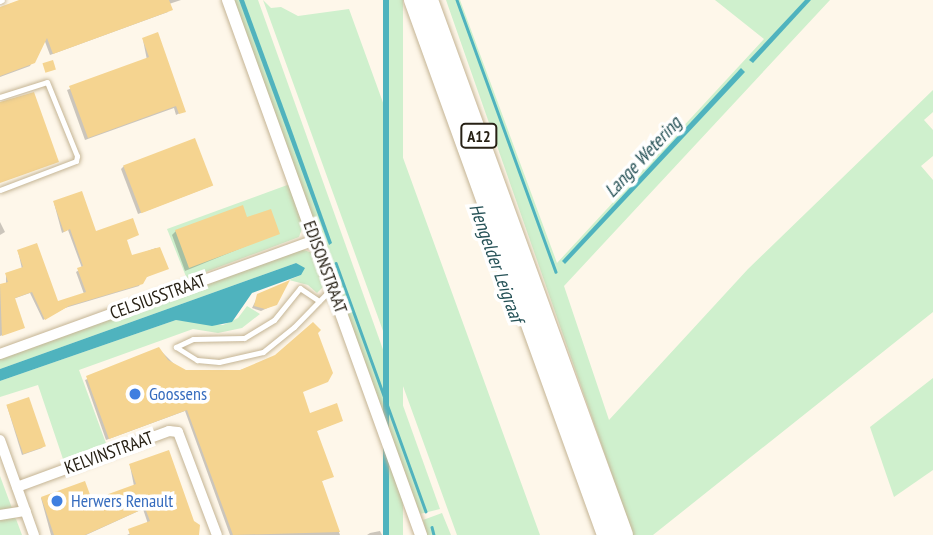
<!DOCTYPE html>
<html>
<head>
<meta charset="utf-8">
<style>
  body { margin:0 }
  #map { position:relative; width:933px; height:535px; overflow:hidden; background:#fef7ea; font-family:"PT Sans Narrow",sans-serif }
  div>[style] { position:absolute }
  [style*='--x'] { left:calc(var(--x)*1px); top:calc(var(--y)*1px); width:calc(var(--w)*1px); rotate:calc(var(--a)*1deg) }
  .green>* { inset:0; background:#cff0cd; transform-origin:0 0 }
  .water>* { inset:0; background:#4fb3be; transform-origin:0 0 }
  .shadow>* { inset:0; background:#0003 }
  .stream>* { height:2.5px; margin:-1.25px; padding:0 1.25px; transform-origin:1.25px; border-radius:1.25px; background:#4fb3be }
  .building>* { inset:0; background:#f5d490; transform-origin:0 0 }
  .roads { filter:drop-shadow(0 0 2px #c4b494) drop-shadow(0 0 2px #c4b494) }
  .service>* { height:5px; margin:-2.5px; padding:0 2.5px; transform-origin:2.5px; border-radius:2.5px; background:#fff }
  .minor>* { height:10px; margin:-5px; padding:0 5px; transform-origin:5px; border-radius:5px; background:#fff }
  .tertiary>* { height:12px; margin:-6px; padding:0 6px; transform-origin:6px; border-radius:6px; background:#fff }
  .motorway>* { height:18px; margin:-9px; padding:0 9px; transform-origin:9px; border-radius:9px; background:#fff }
  .dots>* { width:19px; height:19px; translate:-50% -50%; box-sizing:border-box; border:4px solid #fff; border-radius:50% }
  span { translate:-50% -50%; white-space:nowrap; text-align:center; line-height:1.15; -webkit-text-stroke:7px #fff; paint-order:stroke }
  .shield-label span { padding:2px 5px; background:#fff; border:2px solid; border-radius:5px; -webkit-text-stroke-width:0 }
  .shield-label { font-size:16px; color:#272115; font-weight:700 }
  .street-label { font-size:18px; color:#272115 }
  .shop-label { font-size:18px; color:#366cbe }
  .left { translate:0 -50%; text-align:left }
  .water-label { font-size:19px; color:#255156; font-style:italic }
</style>
</head>
<body>
<div id="map">
  <div class="green">
    <i style="clip-path:polygon(233px 0,258px 0,440px 509px,420px 514px)"></i>
    <i style="clip-path:polygon(263px 0,271px 8px,281px 7px,298px 16px,349px 9px,540px 535px,457px 535px)"></i>
    <i style="left:389px;top:0;width:14px;height:569px"></i>
    <i style="clip-path:polygon(446px 0,460px 0,557px 263px,764px 39px,715px 0,830px 0,564px 286px,609px 420px,748px 269px,933px 90px,933px 112px,924px 120px,933px 130px,933px 156px,921px 166px,933px 180px,933px 312px,653px 535px,633px 535px)"></i>
    <i style="clip-path:polygon(290px 184px,304px 223px,299px 237px,187px 279px,167px 229px)"></i>
    <i style="clip-path:polygon(300px 249px,313px 253px,325px 285px,317px 293px,308px 285px,289px 280px,301px 275px,296px 263px,0 369px,0 359px)"></i>
    <i style="clip-path:polygon(247px 306px,260px 314px,242px 328px,218px 333px,193px 329px,79px 370px,107px 446px,64px 462px,38px 385px,0 397px,0 381px,176px 320px,223px 325px,238px 318px)"></i>
    <i style="clip-path:polygon(933px 378px,933px 470px,894px 497px,870px 427px)"></i>
    <i style="clip-path:polygon(0 476px,13px 511px,8px 513px,16px 519px,22px 535px,0 535px)"></i>
    <i style="clip-path:polygon(442px 513px,451px 535px,427px 535px,423px 520px)"></i>
  </div>
  <div class="water">
    <i style="clip-path:polygon(239px 0,244px 0,292px 131px,332px 243px,329px 245px)"></i>
    <i style="left:383px;top:0;width:6px;height:569px"></i>
    <i style="clip-path:polygon(805px 0,811px 0,753px 63px,749px 60px)"></i>
    <i style="clip-path:polygon(741px 68px,745px 72px,565px 264px,562px 261px)"></i>
    <i style="clip-path:polygon(296px 263px,305px 268px,301px 275px,252px 293px,232px 322px,212px 326px,176px 320px,0 381px,0 369px)"></i>
  </div>
  <div class="shadow">
    <i style="clip-path:polygon(24px 0,181px 0,169px 4px,168px 12px,50px 55px,44px 39px,30px 66px,0 77px,0 9px)"></i>
    <i style="clip-path:polygon(143px 40px,184px 111px,176px 115px,174px 108px,85px 140px,67px 90px,147px 60px)"></i>
    <i style="clip-path:polygon(124px 166px,211px 186px,138px 214px,121px 169px)"></i>
    <i style="clip-path:polygon(54px 203px,95px 234px,137px 235px,125px 240px,131px 257px,156px 248px,167px 268px,144px 278px,139px 286px,65px 308px,43px 320px,30px 293px,13px 299px,23px 328px,0 336px,0 286px,6px 284px,6px 275px,22px 269px,18px 251px,57px 303px,84px 294px,76px 272px,82px 268px,68px 230px,62px 233px)"></i>
    <i style="clip-path:polygon(246px 220px,278px 233px,185px 271px,172px 235px,176px 231px)"></i>
    <i style="clip-path:polygon(0 222px,5px 232px,0 235px)"></i>
    <i style="clip-path:polygon(258px 296px,276px 304px,261px 311px,252px 308px)"></i>
    <i style="clip-path:polygon(316px 333px,301px 392px,309px 415px,341px 421px,316px 431px,332px 476px,320px 482px,340px 535px,230px 535px,185px 411px,106px 440px,85px 380px,159px 349px,180px 370px,232px 373px,272px 359px)"></i>
    <i style="clip-path:polygon(7px 406px,44px 445px,42px 448px,22px 455px)"></i>
    <i style="clip-path:polygon(130px 466px,198px 535px,127px 535px,148px 524px,143px 509px,86px 535px,51px 535px,41px 498px,90px 502px,134px 486px)"></i>
    <i style="clip-path:polygon(380px 531px,382px 535px,367px 535px,370px 533px)"></i>
  </div>
  <div class="stream">
    <i style="--x:457;--y:0;--w:289;--a:70"></i>
    <i style="--x:336;--y:263;--w:264;--a:70.1"></i>
    <i style="--x:432;--y:527;--w:8;--a:76"></i>
  </div>
  <div class="building">
    <i style="clip-path:polygon(19px 0,169px 0,173px 10px,53px 54px,47px 38px,35px 63px,0 76px,0 7px)"></i>
    <i style="clip-path:polygon(158px 32px,186px 112px,179px 114px,176px 106px,88px 138px,69px 86px,149px 57px,142px 38px)"></i>
    <i style="left:53px;top:60px;width:10px;height:11px;rotate:73deg"></i>
    <i style="clip-path:polygon(34px 92px,59px 162px,0 183px,0 102px)"></i>
    <i style="left:195px;top:138px;width:51px;height:77px;rotate:69deg"></i>
    <i style="clip-path:polygon(82px 191px,96px 231px,133px 218px,139px 235px,127px 240px,132px 255px,160px 247px,169px 269px,147px 277px,143px 284px,69px 306px,45px 320px,32px 292px,15px 298px,25px 328px,2px 336px,0 284px,8px 282px,5px 273px,23px 267px,17px 250px,37px 243px,58px 301px,86px 292px,77px 268px,83px 266px,70px 229px,64px 232px,53px 201px)"></i>
    <i style="clip-path:polygon(243px 205px,247px 217px,271px 209px,280px 234px,189px 268px,175px 230px)"></i>
    <i style="clip-path:polygon(290px 280px,277px 305px,265px 309px,254px 306px,257px 294px)"></i>
    <i style="clip-path:polygon(313px 322px,321px 330px,318px 333px,333px 373px,328px 382px,303px 392px,310px 413px,337px 403px,343px 421px,317px 431px,334px 477px,322px 481px,340px 532px,233px 535px,187px 410px,109px 439px,86px 376px,159px 347px,168px 360px,186px 370px,240px 370px,275px 355px)"></i>
    <i style="left:29px;top:397px;width:52px;height:24px;rotate:71deg"></i>
    <i style="clip-path:polygon(169px 450px,194px 521px,200px 525px,199px 535px,130px 535px,128px 529px,150px 521px,145px 508px,85px 535px,54px 535px,41px 497px,85px 481px,92px 500px,136px 484px,129px 464px)"></i>
  </div>
  <div class="roads">
    <div class="service">
      <i style="--x:0;--y:1;--w:2;--a:-27"></i>
      <i style="--x:0;--y:97;--w:49;--a:-17.7"></i>
      <i style="--x:47;--y:82;--w:80;--a:67.9"></i>
      <i style="--x:77;--y:156;--w:5;--a:101"></i>
      <i style="--x:76;--y:161;--w:81;--a:159.1"></i>
      <i style="--x:319;--y:301;--w:23;--a:-146"></i>
      <i style="--x:300;--y:288;--w:41;--a:129.1"></i>
      <i style="--x:274;--y:320;--w:35;--a:149"></i>
      <i style="--x:244;--y:338;--w:51;--a:178.9"></i>
      <i style="--x:193;--y:339;--w:19;--a:155"></i>
      <i style="--x:176;--y:347;--w:25;--a:32"></i>
      <i style="--x:197;--y:360;--w:22;--a:5"></i>
      <i style="--x:219;--y:362;--w:45;--a:-12.8"></i>
      <i style="--x:263;--y:352;--w:40;--a:-39"></i>
      <i style="--x:294;--y:327;--w:52;--a:-45.8"></i>
    </div>
    <div class="minor">
      <i style="--x:0;--y:354;--w:335;--a:-19.9"></i>
      <i style="--x:0;--y:440;--w:101;--a:70.3"></i>
      <i style="--x:17;--y:487;--w:162;--a:-20.2"></i>
      <i style="--x:169;--y:431;--w:9;--a:6"></i>
      <i style="--x:178;--y:432;--w:110;--a:69.3"></i>
      <i style="--x:0;--y:515;--w:26;--a:-9"></i>
    </div>
    <div class="tertiary">
      <i style="--x:228;--y:0;--w:569;--a:70.16"></i>
    </div>
    <div class="motorway">
      <i style="--x:413;--y:0;--w:569;--a:70.16"></i>
      <i style="--x:429;--y:0;--w:569;--a:69.97"></i>
    </div>
  </div>
  <div class="dots">
    <i style="left:135px;top:394px;background:#3f7fe0"></i>
    <i style="left:57px;top:501px;background:#3f7fe0"></i>
  </div>
  <div class="shield-label">
    <span style="left:479px;top:136px">A12</span>
  </div>
  <div class="street-label">
    <span style="left:325px;top:267px;rotate:70deg">EDISONSTRAAT</span>
    <span style="left:158px;top:297px;rotate:-20deg">CELSIUSSTRAAT</span>
    <span style="left:109px;top:453px;rotate:-20deg">KELVINSTRAAT</span>
  </div>
  <div class="shop-label">
    <span class="left" style="left:149px;top:394px">Goossens</span>
    <span class="left" style="left:71px;top:501px">Herwers Renault</span>
  </div>
  <div class="water-label">
    <span style="left:643px;top:157px;rotate:-47deg">Lange Wetering</span>
    <span style="left:496px;top:263px;rotate:70deg">Hengelder Leigraaf</span>
  </div>
</div>
</body>
</html>
